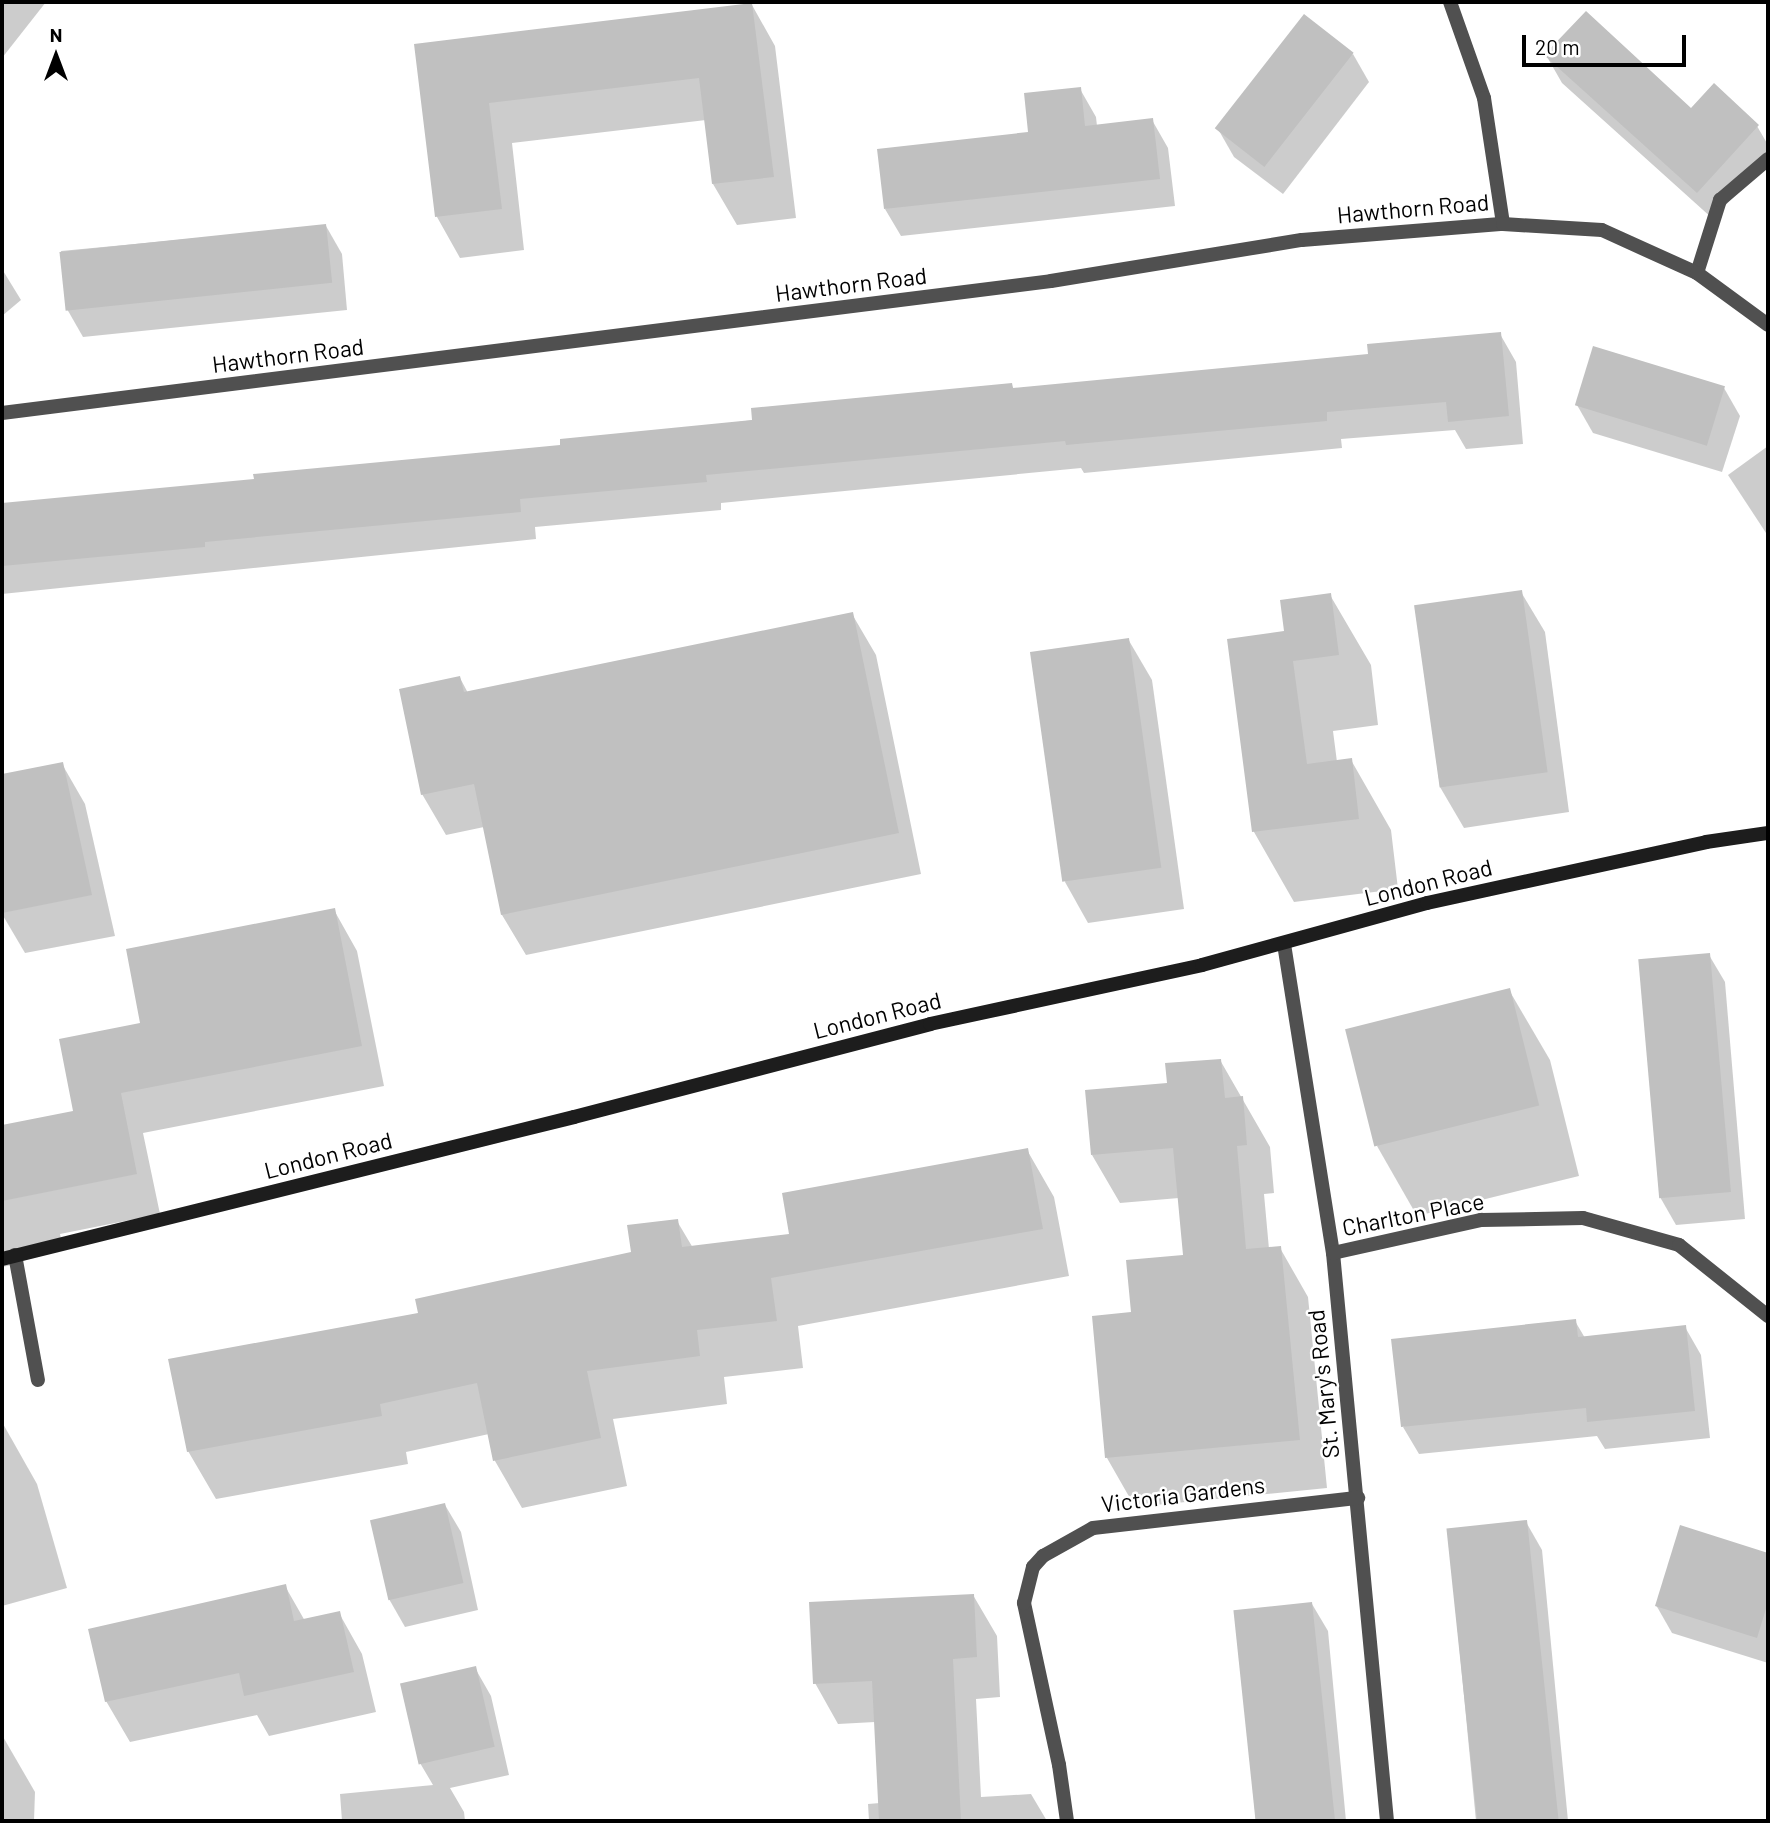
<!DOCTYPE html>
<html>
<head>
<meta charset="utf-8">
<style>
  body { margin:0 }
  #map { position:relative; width:1770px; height:1823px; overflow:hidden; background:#fff; font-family:Barlow,sans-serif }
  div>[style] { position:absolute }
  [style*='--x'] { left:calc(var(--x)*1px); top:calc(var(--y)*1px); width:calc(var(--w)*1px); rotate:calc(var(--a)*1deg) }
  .shadow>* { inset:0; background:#0003 }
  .building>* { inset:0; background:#c0c0c0; transform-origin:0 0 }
  .street>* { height:14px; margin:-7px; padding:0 7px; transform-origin:7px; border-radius:7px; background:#505050 }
  .secondary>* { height:14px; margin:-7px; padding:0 7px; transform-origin:7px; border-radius:7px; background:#1d1d1d }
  span { translate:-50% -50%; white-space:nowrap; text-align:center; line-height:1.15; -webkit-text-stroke:5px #fff; paint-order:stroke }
  .street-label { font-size:23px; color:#000 }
  .frame { position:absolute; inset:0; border:4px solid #000; pointer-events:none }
  .north { position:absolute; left:21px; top:21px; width:70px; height:70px; -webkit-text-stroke:5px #fff; paint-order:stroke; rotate:0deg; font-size:19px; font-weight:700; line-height:28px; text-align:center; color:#000 }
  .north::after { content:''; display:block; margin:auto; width:24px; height:32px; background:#000; clip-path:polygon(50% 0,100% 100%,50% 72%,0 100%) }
  .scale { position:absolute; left:1522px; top:35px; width:164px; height:32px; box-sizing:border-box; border:4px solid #000; border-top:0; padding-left:9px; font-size:21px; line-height:24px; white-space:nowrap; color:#000; -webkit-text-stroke:5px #fff; paint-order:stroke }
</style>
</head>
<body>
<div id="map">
  <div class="shadow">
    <i style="clip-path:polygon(2px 2px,46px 2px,2px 58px)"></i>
    <i style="clip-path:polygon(752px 5px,775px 46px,796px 218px,737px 225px,713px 184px,706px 120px,512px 143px,524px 250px,460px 258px,437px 217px,416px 45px)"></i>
    <i style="clip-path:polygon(1353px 54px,1369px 82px,1283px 194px,1234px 157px,1218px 129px)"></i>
    <i style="clip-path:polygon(1546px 55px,1691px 111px,1757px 126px,1768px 145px,1768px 159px,1713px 219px,1562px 83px)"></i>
    <i style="clip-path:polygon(1080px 89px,1096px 117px,1097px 126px,1152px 120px,1168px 148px,1175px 206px,901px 236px,885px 209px,1030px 134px)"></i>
    <i style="clip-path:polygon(326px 226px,342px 254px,347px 310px,83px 337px,67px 309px,61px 251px)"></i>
    <i style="clip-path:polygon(2px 269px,21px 300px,2px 316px)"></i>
    <i style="clip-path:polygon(1500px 334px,1516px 362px,1523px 444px,1466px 449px,1455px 430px,1341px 439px,1342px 448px,1084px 473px,1081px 468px,721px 503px,721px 510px,535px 527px,536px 539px,2px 594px,2px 504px,256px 481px,562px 446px,1011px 385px,1014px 389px,1370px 355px)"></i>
    <i style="clip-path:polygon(1724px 388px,1740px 416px,1722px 472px,1593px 433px,1577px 405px)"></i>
    <i style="clip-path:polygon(1768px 446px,1768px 536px,1728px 475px)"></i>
    <i style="clip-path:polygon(1521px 592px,1545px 632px,1569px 812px,1464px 828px,1440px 787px,1416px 606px)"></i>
    <i style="clip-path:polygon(1330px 595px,1371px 665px,1378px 725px,1333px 731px,1337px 762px,1351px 760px,1391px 830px,1398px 889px,1294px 902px,1254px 832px,1229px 640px,1286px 633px)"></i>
    <i style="clip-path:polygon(852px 614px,876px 655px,921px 874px,526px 955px,502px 915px,484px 827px,446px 835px,422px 794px,460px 678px,468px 693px)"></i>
    <i style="clip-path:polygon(1128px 639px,1152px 680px,1184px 909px,1088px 923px,1065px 882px)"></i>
    <i style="clip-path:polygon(62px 764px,85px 804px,115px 936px,25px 953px,2px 914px,2px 776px)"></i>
    <i style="clip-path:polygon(334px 910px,357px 951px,384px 1086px,143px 1133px,160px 1214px,60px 1234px,62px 1244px,19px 1253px,22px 1263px,2px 1267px,2px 1127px,75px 1113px,142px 1024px)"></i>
    <i style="clip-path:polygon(1709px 955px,1725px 982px,1745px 1219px,1676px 1225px,1660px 1197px)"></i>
    <i style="clip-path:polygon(1509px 990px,1550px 1060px,1579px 1176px,1417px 1216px,1377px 1146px)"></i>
    <i style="clip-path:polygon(1220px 1060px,1270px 1147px,1274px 1193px,1264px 1194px,1269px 1249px,1280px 1248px,1308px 1297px,1327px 1488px,1135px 1507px,1107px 1458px,1094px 1318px,1133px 1314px,1185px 1256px,1179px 1198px,1120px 1203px,1092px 1155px,1169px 1085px)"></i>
    <i style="clip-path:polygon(1027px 1150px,1054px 1197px,1069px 1276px,798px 1326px,803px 1368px,724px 1377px,727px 1404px,613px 1419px,627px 1486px,522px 1508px,495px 1461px,489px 1434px,406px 1452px,408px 1464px,216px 1499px,188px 1451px,420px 1314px,633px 1254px,677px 1221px,693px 1248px,792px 1236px)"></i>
    <i style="clip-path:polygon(1575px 1321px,1585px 1338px,1685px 1327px,1701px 1355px,1710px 1438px,1605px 1449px,1597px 1436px,1419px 1454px,1403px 1427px)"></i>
    <i style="clip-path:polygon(2px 1422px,37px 1484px,67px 1588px,2px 1606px)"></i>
    <i style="clip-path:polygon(445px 1505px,461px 1532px,478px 1610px,405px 1627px,389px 1599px)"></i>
    <i style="clip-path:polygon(1526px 1522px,1542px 1550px,1568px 1821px,1476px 1821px,1448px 1529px)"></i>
    <i style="clip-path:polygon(1681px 1527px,1768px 1554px,1768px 1663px,1672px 1633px,1656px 1605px)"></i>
    <i style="clip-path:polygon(285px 1586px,305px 1621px,339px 1613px,362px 1654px,376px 1712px,269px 1736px,257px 1715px,130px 1742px,106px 1701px)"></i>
    <i style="clip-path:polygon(973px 1595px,997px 1636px,1000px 1697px,976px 1699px,981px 1797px,1031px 1794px,1047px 1821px,869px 1821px,868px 1804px,880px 1803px,875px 1722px,838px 1724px,815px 1683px)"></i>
    <i style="clip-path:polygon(1312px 1604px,1328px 1631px,1346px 1821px,1256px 1821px,1236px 1613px)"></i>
    <i style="clip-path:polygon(475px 1668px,491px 1696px,509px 1775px,450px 1788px,464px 1812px,465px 1821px,342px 1821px,340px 1794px,433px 1785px,420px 1763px)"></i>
    <i style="clip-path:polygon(2px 1735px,35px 1792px,34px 1821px,2px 1821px)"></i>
  </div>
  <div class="building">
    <i style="clip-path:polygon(752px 3px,774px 177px,712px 184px,699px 78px,489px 103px,502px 209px,435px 217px,414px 44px)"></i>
    <i style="clip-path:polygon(1586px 11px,1691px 108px,1714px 83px,1759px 125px,1697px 193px,1544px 55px)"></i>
    <i style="left:1304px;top:14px;width:63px;height:145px;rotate:38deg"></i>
    <i style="clip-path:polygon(1081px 87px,1085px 126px,1153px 118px,1160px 179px,884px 209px,877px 149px,1028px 132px,1024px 93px)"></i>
    <i style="left:326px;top:224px;width:59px;height:268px;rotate:84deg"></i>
    <i style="clip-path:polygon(1501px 332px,1509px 416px,1448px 422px,1446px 402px,1327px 412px,1327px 421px,1066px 445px,1065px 441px,706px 475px,707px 482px,520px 499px,521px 512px,205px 542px,205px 547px,2px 566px,2px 503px,254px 479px,253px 474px,560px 445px,560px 439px,752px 420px,751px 408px,1012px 383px,1013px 388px,1368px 354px,1367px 344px)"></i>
    <i style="left:1593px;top:346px;width:138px;height:62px;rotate:17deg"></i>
    <i style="left:1522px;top:590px;width:184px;height:109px;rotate:82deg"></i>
    <i style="clip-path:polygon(1331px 593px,1339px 655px,1293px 661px,1307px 764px,1352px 758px,1359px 819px,1252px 832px,1227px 639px,1284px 631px,1280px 600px)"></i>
    <i style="clip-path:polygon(853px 612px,899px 833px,501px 915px,474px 784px,421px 795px,399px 689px,460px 676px,464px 692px)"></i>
    <i style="left:1129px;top:638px;width:232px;height:100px;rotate:82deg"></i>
    <i style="clip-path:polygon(63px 762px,92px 895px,2px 913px,2px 774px)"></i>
    <i style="clip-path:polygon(335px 908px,362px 1046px,121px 1093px,137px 1174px,2px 1201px,2px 1125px,73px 1111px,59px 1039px,140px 1023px,126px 949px)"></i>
    <i style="left:1710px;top:953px;width:240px;height:72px;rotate:85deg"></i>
    <i style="left:1510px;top:988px;width:121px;height:170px;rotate:76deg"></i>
    <i style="clip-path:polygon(1221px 1059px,1225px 1098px,1243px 1096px,1247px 1145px,1237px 1146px,1246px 1249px,1281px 1246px,1300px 1440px,1105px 1458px,1092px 1316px,1131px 1312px,1126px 1260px,1183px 1255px,1173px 1148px,1091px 1155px,1085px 1090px,1167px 1083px,1165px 1063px)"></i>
    <i style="clip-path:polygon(1028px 1148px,1043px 1229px,771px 1278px,777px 1321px,697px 1330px,700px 1356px,587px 1371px,601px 1438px,493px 1461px,477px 1383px,380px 1404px,382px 1416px,187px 1452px,168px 1359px,418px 1313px,415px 1299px,631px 1252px,627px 1225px,678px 1219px,682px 1247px,789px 1234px,782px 1193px)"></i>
    <i style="clip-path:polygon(1576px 1319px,1578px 1337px,1686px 1325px,1695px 1411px,1587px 1422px,1586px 1408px,1401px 1427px,1391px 1339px)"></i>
    <i style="left:445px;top:1503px;width:82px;height:77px;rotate:77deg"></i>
    <i style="left:1527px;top:1520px;width:302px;height:81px;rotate:84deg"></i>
    <i style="clip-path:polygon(1680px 1525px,1768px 1553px,1768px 1602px,1757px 1638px,1655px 1606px)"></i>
    <i style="clip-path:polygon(286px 1584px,294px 1621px,340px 1611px,354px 1672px,244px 1696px,239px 1673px,105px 1702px,88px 1629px)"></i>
    <i style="clip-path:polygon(974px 1594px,977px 1657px,953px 1659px,961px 1821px,879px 1821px,872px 1681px,813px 1684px,809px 1602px)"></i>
    <i style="left:1312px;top:1602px;width:220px;height:79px;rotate:84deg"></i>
    <i style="left:476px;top:1666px;width:83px;height:78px;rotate:77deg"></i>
  </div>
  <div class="street">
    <i style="--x:1450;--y:2;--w:102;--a:70.5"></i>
    <i style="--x:1484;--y:98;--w:127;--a:81.4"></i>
    <i style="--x:1697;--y:273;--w:77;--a:-72.5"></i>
    <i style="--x:1720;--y:200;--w:63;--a:-40.5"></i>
    <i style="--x:2;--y:413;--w:1057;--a:-7.17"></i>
    <i style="--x:1051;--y:281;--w:254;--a:-9.3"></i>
    <i style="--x:1302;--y:240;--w:202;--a:-4.6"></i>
    <i style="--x:1503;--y:224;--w:99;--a:3.5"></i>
    <i style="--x:1602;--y:230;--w:104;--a:24.4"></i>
    <i style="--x:1697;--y:273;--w:88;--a:36.2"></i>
    <i style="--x:1284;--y:944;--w:313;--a:81"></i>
    <i style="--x:1333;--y:1253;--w:571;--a:84.57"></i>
    <i style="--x:1333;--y:1253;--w:152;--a:-12.6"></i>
    <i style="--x:1481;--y:1220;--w:102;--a:-1.1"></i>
    <i style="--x:1583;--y:1218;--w:100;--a:15.7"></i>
    <i style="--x:1679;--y:1245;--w:114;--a:38.6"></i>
    <i style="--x:15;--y:1255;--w:127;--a:79.6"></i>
    <i style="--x:1067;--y:1821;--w:57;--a:-98.1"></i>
    <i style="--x:1059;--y:1765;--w:166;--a:-102.2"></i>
    <i style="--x:1024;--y:1603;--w:37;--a:-76"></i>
    <i style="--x:1033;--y:1567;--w:15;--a:-48"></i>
    <i style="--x:1043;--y:1556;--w:57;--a:-29.2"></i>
    <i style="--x:1093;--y:1528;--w:267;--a:-6.5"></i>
  </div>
  <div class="secondary">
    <i style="--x:2;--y:1259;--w:589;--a:-13.94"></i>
    <i style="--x:574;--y:1117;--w:368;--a:-14.6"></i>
    <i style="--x:930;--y:1024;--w:278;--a:-12.2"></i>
    <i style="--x:1202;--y:965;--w:233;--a:-15.4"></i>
    <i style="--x:1427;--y:903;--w:286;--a:-12.3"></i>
    <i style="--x:1706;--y:842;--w:63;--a:-8.3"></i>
  </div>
  <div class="street-label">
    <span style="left:1413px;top:208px;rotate:-5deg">Hawthorn Road</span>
    <span style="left:851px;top:284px;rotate:-7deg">Hawthorn Road</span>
    <span style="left:288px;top:355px;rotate:-7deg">Hawthorn Road</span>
    <span style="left:1428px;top:882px;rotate:-14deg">London Road</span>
    <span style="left:877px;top:1015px;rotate:-14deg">London Road</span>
    <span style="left:328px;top:1155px;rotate:-14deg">London Road</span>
    <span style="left:1413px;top:1214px;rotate:-11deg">Charlton Place</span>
    <span style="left:1323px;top:1384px;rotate:-96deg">St. Mary's Road</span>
    <span style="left:1183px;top:1494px;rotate:-7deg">Victoria Gardens</span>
  </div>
  <div class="frame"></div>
  <div class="north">N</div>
  <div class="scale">20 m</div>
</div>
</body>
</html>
